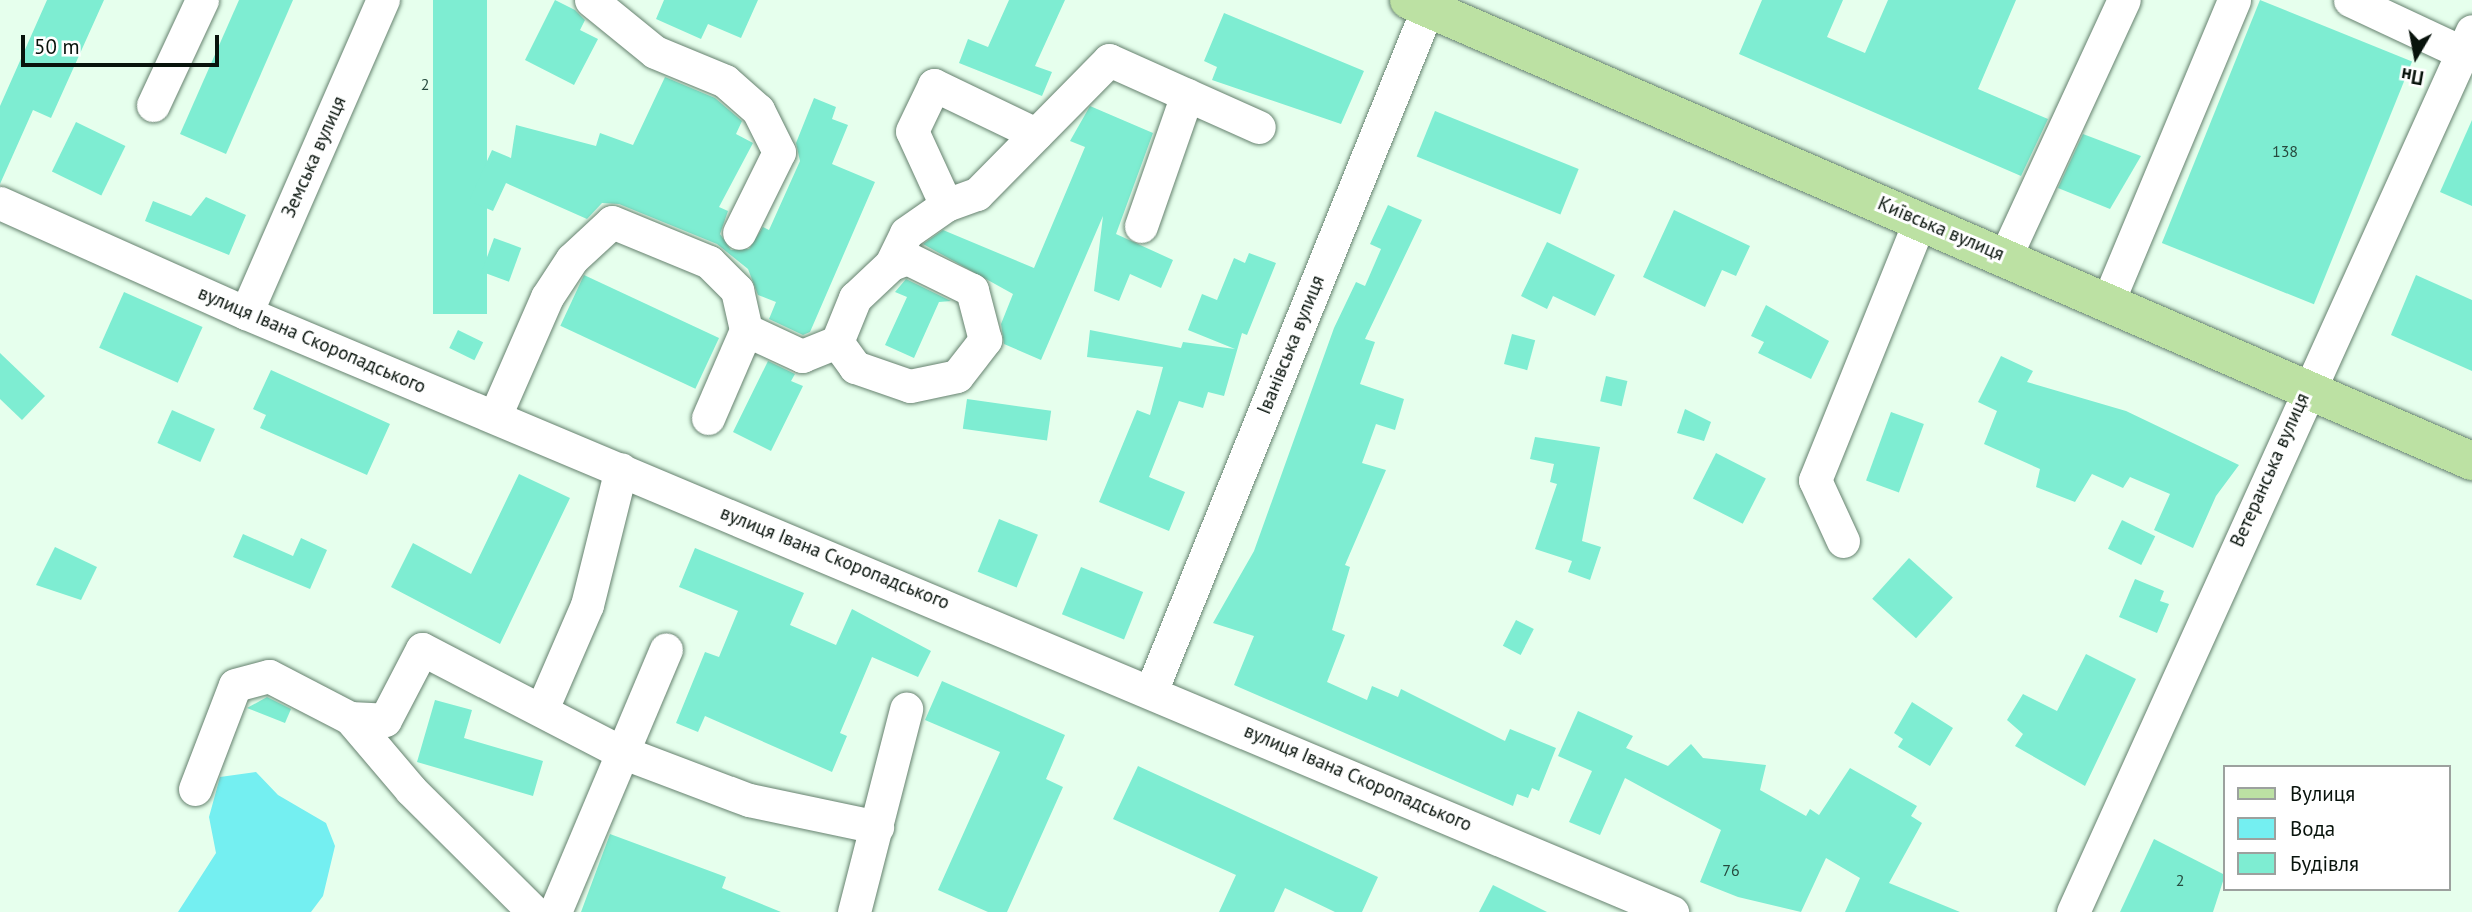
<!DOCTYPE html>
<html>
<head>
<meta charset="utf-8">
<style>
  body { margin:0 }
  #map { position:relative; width:2472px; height:912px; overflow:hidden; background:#e6ffed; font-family:"PT Sans",sans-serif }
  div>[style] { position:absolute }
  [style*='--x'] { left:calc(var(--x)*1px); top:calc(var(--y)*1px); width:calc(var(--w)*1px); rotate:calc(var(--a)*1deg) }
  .water>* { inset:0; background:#74eff1 }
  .building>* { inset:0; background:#7eedd2; transform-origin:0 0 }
  .roads { filter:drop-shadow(0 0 2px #66826f) drop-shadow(0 0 2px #66826f) }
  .minor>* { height:33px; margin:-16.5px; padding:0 16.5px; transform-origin:16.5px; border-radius:16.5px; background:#fff }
  .major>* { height:38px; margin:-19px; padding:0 19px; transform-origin:19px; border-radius:19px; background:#bce1a3 }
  span { translate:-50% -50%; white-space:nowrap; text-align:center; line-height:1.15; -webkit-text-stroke:6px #fff; paint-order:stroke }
  .number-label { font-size:16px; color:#264a3e }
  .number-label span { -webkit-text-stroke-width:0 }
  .street-label { font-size:19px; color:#08130c }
  .legend { position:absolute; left:2223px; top:765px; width:228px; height:126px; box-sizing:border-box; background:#fff; border:2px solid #9ca19e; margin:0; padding:9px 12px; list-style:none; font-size:21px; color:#08130c }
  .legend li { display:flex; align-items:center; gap:14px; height:35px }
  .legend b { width:35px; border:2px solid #9ca19e }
  .north { position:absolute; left:2381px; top:21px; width:70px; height:70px; -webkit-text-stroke:5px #fff; paint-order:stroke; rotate:190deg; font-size:19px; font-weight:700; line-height:28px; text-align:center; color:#08130c }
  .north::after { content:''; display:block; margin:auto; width:24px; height:32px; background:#08130c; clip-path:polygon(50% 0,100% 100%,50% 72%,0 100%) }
  .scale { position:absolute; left:21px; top:35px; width:198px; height:32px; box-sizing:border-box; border:4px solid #08130c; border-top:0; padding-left:9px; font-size:21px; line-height:24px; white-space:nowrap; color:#08130c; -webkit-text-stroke:5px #fff; paint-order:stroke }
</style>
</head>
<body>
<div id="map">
  <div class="water">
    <i style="clip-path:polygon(256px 772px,278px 795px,326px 823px,335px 846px,323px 896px,311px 912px,178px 912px,216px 853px,209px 817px,220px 777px)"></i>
  </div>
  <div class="building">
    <i style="clip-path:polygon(47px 0,104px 0,51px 118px,33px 110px,0 184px,0 106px)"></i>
    <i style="clip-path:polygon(239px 0,293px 0,226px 154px,180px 134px)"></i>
    <i style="left:433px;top:0;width:54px;height:314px"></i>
    <i style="clip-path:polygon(555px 0,575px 10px,585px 20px,580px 30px,598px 39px,574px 85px,525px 60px)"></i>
    <i style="clip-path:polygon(664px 0,758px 0,741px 38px,708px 24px,701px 39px,656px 19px)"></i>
    <i style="clip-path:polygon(1009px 0,1065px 0,1035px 66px,1052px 72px,1042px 96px,959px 63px,968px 39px,988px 47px)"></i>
    <i style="clip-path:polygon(1762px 0,1843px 0,1827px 37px,1865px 53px,1888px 0,2016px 0,1978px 89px,2048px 119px,2021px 176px,1739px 54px)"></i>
    <i style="left:2260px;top:0;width:164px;height:262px;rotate:22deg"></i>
    <i style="clip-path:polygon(1224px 13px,1364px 71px,1341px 124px,1212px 80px,1217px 67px,1204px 61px)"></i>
    <i style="clip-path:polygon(665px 77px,715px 98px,742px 121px,736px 134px,753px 143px,719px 207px,728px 211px,720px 234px,731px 250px,749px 249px,763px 227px,769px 230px,800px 161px,796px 143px,814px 98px,836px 107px,832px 119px,848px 125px,832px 164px,875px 182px,810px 332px,803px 335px,769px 319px,776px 302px,758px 295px,748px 269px,717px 244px,619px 204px,602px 203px,587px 219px,506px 183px,493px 211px,469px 201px,492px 150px,511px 158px,516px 125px,596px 146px,600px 133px,633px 145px)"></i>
    <i style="clip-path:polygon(1090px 106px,1153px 133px,1116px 234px,1173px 260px,1161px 288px,1130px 274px,1119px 301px,1094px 291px,1103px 216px,1041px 360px,1004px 344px,1001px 324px,1013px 294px,923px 244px,943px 230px,1034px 268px,1085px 147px,1070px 141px)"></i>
    <i style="left:1435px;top:111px;width:155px;height:49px;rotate:22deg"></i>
    <i style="clip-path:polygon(2472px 120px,2472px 206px,2440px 192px)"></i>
    <i style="left:76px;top:122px;width:55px;height:55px;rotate:26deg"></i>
    <i style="clip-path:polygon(2083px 134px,2141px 156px,2110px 209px,2058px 188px)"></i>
    <i style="clip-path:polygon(206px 197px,246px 215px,229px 255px,145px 221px,153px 201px,191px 216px)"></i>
    <i style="clip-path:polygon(1388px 205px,1422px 220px,1365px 339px,1375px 342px,1360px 384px,1404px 399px,1395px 430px,1376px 424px,1362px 463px,1386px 470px,1345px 565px,1350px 567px,1332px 630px,1345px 635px,1327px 682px,1367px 700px,1372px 686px,1398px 697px,1401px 689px,1505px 741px,1510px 729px,1556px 748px,1539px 791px,1532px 788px,1528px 798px,1517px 794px,1513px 806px,1234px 685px,1254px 636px,1213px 623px,1254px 551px,1334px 328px,1356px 282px,1365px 286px,1381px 249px,1370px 244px)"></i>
    <i style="clip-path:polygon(1674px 210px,1750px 246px,1736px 276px,1722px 270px,1705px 307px,1643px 277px)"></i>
    <i style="left:494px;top:238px;width:29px;height:36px;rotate:20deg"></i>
    <i style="clip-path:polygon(1547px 242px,1615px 275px,1595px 316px,1553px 296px,1547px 309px,1521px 296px)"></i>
    <i style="clip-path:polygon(1249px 253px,1276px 263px,1247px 335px,1242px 333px,1224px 396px,1208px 392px,1203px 408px,1179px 401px,1149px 477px,1185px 492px,1169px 531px,1099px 502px,1137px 410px,1150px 415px,1163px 367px,1087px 357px,1090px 330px,1181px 348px,1183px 342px,1235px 349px,1188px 330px,1202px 294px,1217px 300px,1234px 258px,1245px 263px)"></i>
    <i style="left:584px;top:275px;width:149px;height:56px;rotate:25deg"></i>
    <i style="clip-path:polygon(2416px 275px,2472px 300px,2472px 371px,2391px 335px)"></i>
    <i style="clip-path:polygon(906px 279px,951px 301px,939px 302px,914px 358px,885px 345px,907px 297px,895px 292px)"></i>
    <i style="left:124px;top:292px;width:86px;height:61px;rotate:24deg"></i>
    <i style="clip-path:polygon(1766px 305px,1829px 341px,1811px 379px,1758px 353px,1764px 342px,1751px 336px)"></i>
    <i style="left:458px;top:330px;width:28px;height:20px;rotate:26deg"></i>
    <i style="left:1512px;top:334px;width:24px;height:31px;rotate:15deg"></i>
    <i style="clip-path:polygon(0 353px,45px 396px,22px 420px,0 399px)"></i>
    <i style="clip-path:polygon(2001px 356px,2033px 371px,2027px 382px,2126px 411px,2239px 465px,2216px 496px,2193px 548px,2154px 530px,2170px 494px,2130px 477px,2123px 488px,2092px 474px,2075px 502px,2036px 487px,2040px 469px,1984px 444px,1997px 411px,1978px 402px)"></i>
    <i style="clip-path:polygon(768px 361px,795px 374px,791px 381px,803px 386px,771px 451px,733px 432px)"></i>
    <i style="clip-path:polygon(271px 370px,390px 424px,367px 475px,260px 428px,266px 415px,253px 409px)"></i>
    <i style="left:1606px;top:376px;width:22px;height:26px;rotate:13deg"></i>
    <i style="left:967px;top:399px;width:85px;height:30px;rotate:8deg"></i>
    <i style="clip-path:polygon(1685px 409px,1711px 422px,1704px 441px,1677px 433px)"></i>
    <i style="left:172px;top:410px;width:47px;height:36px;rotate:24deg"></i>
    <i style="left:1891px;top:412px;width:35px;height:73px;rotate:20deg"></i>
    <i style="clip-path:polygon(1535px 437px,1600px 447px,1582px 541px,1601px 547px,1590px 580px,1568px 572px,1572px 561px,1535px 549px,1557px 484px,1550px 482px,1554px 464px,1530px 459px)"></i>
    <i style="left:1716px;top:453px;width:56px;height:51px;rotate:27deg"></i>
    <i style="clip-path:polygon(519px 474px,570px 498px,500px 644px,391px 587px,413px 543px,471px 574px)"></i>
    <i style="left:999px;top:519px;width:42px;height:57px;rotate:22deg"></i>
    <i style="left:2122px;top:520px;width:37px;height:32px;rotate:26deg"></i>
    <i style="clip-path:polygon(243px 534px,293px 556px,301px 538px,327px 550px,310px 589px,233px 557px)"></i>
    <i style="clip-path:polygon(55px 547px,97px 567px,81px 600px,36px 585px)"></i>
    <i style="clip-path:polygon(695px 548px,804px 593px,790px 625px,836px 645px,852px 609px,931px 651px,918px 677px,872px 657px,840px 733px,847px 736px,832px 772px,705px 716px,698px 732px,676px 723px,705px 652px,719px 657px,738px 611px,679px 587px)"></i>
    <i style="left:1909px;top:558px;width:59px;height:55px;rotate:42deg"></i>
    <i style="left:1081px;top:567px;width:67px;height:51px;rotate:22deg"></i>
    <i style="clip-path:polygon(2135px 579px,2164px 591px,2160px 601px,2169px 604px,2157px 633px,2119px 617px)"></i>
    <i style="left:1516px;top:620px;width:20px;height:29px;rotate:27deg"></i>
    <i style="clip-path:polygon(2086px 654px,2136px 679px,2085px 786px,2015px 746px,2023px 734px,2007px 720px,2023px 694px,2057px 711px)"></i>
    <i style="clip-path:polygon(942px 681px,1065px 735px,1046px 779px,1063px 787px,1007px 912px,988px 912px,938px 890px,1000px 752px,925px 720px)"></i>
    <i style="clip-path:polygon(267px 697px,291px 709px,285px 723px,247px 708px)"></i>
    <i style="clip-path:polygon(435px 700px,472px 710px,464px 738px,543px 761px,533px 796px,417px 762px)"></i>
    <i style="clip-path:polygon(1912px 702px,1953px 728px,1930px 766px,1898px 747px,1903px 739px,1894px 733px)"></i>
    <i style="clip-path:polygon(1578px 711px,1633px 736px,1626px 748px,1668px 766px,1691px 744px,1703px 758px,1766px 765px,1760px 790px,1806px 816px,1810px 809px,1819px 815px,1850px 768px,1917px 806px,1911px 816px,1922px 823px,1889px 883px,1960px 912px,1845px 912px,1860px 878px,1826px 858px,1801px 912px,1738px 897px,1700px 882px,1721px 830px,1625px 778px,1600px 835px,1569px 822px,1592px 771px,1558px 756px)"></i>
    <i style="clip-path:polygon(1138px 766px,1378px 877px,1362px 912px,1335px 912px,1285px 888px,1274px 912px,1219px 912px,1236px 875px,1113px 819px)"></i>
    <i style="clip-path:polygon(610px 834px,726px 877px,722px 888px,781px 912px,581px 912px)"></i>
    <i style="clip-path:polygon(2154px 839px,2225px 875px,2213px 912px,2120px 912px)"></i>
    <i style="clip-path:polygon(1493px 885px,1547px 912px,1479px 912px)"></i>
  </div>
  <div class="roads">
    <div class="minor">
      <i style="--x:591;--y:0;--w:82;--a:39.1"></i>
      <i style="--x:655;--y:52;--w:76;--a:22.5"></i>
      <i style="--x:725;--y:81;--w:44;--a:41.3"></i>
      <i style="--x:758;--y:110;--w:47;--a:63.4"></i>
      <i style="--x:779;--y:152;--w:90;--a:116.3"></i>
      <i style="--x:2350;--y:0;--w:125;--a:25.1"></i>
      <i style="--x:153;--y:105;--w:116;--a:-65"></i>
      <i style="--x:0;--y:203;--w:269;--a:24.1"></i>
      <i style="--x:246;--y:313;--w:1547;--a:22.79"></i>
      <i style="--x:946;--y:205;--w:81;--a:-114.7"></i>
      <i style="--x:912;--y:131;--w:51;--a:-64.4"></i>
      <i style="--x:934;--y:85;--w:113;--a:25.7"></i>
      <i style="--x:1141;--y:226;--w:139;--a:-70.7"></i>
      <i style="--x:2005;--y:257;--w:283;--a:-65.2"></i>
      <i style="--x:2109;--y:299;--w:324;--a:-67.3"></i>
      <i style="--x:246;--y:313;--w:342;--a:-66.4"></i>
      <i style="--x:837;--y:342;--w:31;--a:54"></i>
      <i style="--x:855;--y:367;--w:58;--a:19.1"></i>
      <i style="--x:910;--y:386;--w:48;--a:-12"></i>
      <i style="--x:957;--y:376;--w:46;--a:-52.1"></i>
      <i style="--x:985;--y:340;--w:52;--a:-104.6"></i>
      <i style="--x:972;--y:290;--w:72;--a:-153.8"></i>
      <i style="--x:907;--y:258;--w:17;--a:159"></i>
      <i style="--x:495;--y:416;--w:130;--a:-66.4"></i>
      <i style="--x:547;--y:297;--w:45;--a:-56.7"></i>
      <i style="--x:572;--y:259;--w:54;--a:-42.8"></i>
      <i style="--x:612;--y:222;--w:105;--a:22.4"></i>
      <i style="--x:709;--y:262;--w:40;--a:45"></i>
      <i style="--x:737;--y:290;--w:41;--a:77.3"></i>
      <i style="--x:746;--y:330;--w:62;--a:24.9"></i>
      <i style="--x:802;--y:356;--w:38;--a:-22"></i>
      <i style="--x:837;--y:342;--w:48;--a:-67.8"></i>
      <i style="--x:855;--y:298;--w:50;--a:-43.4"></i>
      <i style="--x:891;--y:264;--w:34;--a:-64"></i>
      <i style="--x:906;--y:233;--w:49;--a:-35"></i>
      <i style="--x:946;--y:205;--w:33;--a:-20"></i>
      <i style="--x:977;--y:194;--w:188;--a:-45.4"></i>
      <i style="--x:1109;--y:60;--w:164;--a:24.1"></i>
      <i style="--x:708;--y:418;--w:96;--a:-66.6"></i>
      <i style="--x:1843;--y:541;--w:67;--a:-114.7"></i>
      <i style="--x:1815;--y:480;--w:280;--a:-68"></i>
      <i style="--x:1152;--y:689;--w:743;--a:-67.96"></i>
      <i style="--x:542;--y:709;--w:113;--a:-66.6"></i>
      <i style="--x:587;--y:605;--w:140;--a:-76"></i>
      <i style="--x:350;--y:718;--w:35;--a:3"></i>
      <i style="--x:385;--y:720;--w:80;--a:-62.5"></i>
      <i style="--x:422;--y:649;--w:222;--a:27.4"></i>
      <i style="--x:619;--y:751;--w:139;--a:20.7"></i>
      <i style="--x:749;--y:800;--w:131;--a:11.9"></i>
      <i style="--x:195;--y:789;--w:111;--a:-69"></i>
      <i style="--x:235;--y:685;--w:35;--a:-15"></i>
      <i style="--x:269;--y:676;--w:91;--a:27.4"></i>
      <i style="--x:350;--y:718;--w:94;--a:49.7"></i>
      <i style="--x:411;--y:790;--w:173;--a:44.8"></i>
      <i style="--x:555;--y:912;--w:285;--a:-67.1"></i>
      <i style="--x:854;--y:912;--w:210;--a:-75.6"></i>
      <i style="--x:2073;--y:912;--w:967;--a:-65.63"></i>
    </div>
    <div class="major">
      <i style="--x:1409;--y:0;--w:1159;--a:23.45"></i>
    </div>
  </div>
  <div class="number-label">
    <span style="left:425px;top:84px">2</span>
    <span style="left:2285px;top:151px">138</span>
    <span style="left:1731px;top:870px">76</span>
    <span style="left:2180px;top:880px">2</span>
  </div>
  <div class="street-label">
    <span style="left:314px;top:157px;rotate:-66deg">Земська вулиця</span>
    <span style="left:1941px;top:229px;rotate:23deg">Київська вулиця</span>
    <span style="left:312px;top:340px;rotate:23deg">вулиця Івана Скоропадського</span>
    <span style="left:1291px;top:345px;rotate:-68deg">Іванівська вулиця</span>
    <span style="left:2270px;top:470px;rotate:-66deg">Ветеранська вулиця</span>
    <span style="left:835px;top:558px;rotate:22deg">вулиця Івана Скоропадського</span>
    <span style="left:1358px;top:778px;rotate:23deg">вулиця Івана Скоропадського</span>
  </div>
  <ul class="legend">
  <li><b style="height:9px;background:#bce1a3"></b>Вулиця</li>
  <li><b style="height:19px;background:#74eff1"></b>Вода</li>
  <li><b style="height:19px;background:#7eedd2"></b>Будівля</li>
  </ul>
  <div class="north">Пн</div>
  <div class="scale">50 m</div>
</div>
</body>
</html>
